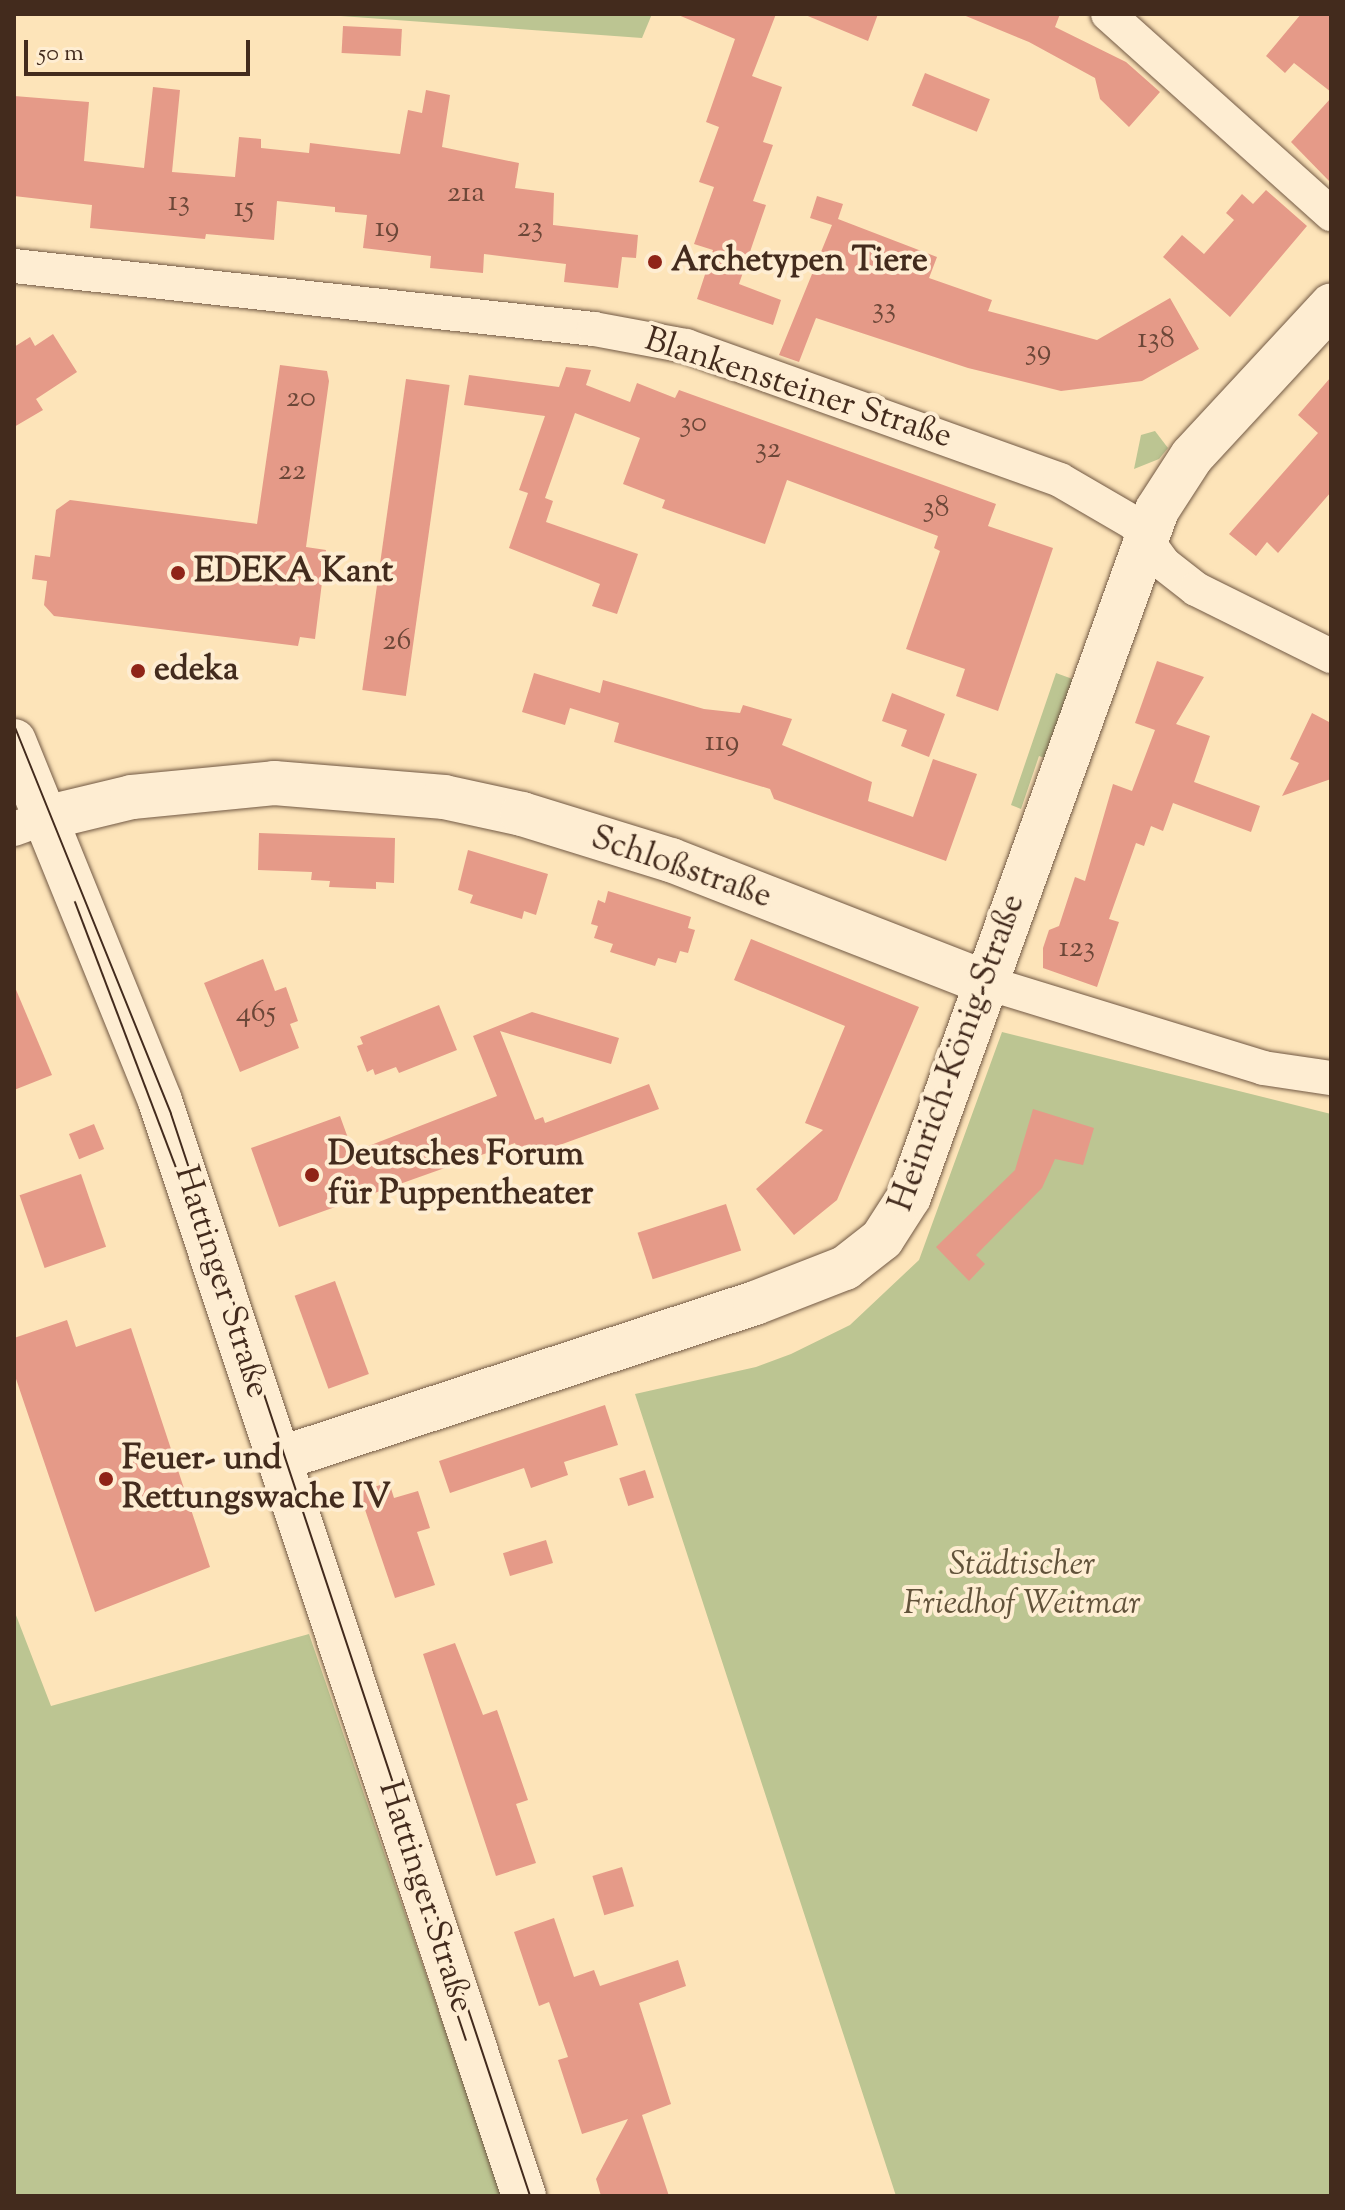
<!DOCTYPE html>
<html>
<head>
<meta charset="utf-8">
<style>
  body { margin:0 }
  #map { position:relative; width:1345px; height:2210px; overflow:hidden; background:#fde4b9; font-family:"Sorts Mill Goudy",serif }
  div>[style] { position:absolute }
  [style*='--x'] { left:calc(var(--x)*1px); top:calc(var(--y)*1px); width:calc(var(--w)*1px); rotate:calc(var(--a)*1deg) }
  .green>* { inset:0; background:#bcc592 }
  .building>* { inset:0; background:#e59a88; transform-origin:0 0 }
  .roads { filter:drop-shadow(0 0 2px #725944) drop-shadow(0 0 2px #725944) }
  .minor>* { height:34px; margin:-17px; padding:0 17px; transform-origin:17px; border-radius:17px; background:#feedd2 }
  .secondary>* { height:44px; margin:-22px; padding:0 22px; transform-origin:22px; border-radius:22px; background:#feedd2 }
  .tram>* { height:2px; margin:-1px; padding:0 1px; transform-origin:1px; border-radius:1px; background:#432b1d }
  .dots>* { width:22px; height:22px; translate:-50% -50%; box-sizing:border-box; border:4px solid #feedd2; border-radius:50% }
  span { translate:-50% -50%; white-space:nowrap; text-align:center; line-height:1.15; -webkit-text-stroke:8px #feedd2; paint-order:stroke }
  .number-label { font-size:30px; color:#6c4738 }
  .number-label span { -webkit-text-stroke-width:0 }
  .poi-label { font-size:34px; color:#432b1d; font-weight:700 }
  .left { translate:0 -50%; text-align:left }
  .street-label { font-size:34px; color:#432b1d }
  .park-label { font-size:34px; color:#61523a; font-style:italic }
  .frame { position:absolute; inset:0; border:16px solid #432b1d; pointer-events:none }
  .scale { position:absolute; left:24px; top:40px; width:226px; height:36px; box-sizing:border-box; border:4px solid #432b1d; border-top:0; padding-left:10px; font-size:24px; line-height:28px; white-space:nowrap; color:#432b1d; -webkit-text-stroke:6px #feedd2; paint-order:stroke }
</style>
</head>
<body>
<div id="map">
  <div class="green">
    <i style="clip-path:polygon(313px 14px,652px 14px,642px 38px)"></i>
    <i style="clip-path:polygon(1155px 431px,1168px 448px,1159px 459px,1134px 469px,1141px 435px)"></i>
    <i style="clip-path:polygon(1056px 673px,1078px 681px,1050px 760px,1039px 756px,1021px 809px,1011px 805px)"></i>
    <i style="clip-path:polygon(1002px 1032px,1331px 1114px,1331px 2196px,896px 2196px,635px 1394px,756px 1367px,791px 1354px,850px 1325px,919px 1260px)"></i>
    <i style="clip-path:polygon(14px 1610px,51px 1706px,309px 1634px,502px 2196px,14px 2196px)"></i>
  </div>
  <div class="building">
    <i style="clip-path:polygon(676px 14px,776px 14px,752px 76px,782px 87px,763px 142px,773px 145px,753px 201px,766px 205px,739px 284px,781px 300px,773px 325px,697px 299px,713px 250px,694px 244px,714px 187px,699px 182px,719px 127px,706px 122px,735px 39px)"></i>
    <i style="clip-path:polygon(803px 14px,878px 14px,868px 41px)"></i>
    <i style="clip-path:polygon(961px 14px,1060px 14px,1055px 27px,1126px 62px,1160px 92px,1129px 127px,1100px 99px,1095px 78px,1029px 42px)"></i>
    <i style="clip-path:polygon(1301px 14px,1331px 14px,1331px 92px,1294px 63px,1285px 73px,1266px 56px)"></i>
    <i style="left:343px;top:26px;width:59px;height:27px;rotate:3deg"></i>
    <i style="left:925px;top:73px;width:70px;height:35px;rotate:22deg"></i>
    <i style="clip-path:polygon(153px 87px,180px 90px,172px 172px,235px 177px,239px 137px,261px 139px,261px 148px,309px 153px,310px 143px,400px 154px,408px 110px,422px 113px,426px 90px,450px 95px,442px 147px,519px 163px,515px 188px,554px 193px,553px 225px,638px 235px,636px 258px,622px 257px,618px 288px,564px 282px,566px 264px,484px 254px,483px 273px,430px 268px,431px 256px,363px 248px,367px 215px,335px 212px,335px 207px,277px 201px,274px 240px,206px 234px,205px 239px,90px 228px,92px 205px,14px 196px,14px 96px,89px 102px,84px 161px,144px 168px)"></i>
    <i style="clip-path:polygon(1331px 98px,1331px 183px,1291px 142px)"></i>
    <i style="clip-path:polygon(1266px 190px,1307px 226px,1230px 317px,1163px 257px,1182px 235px,1204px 254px,1234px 220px,1226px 213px,1242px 194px,1253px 204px)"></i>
    <i style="clip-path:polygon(817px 196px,843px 204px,838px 219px,937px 257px,929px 278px,992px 300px,988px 311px,1097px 340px,1170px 298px,1199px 349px,1142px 381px,1061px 391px,968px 368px,816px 318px,799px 362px,779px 355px,832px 225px,810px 218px)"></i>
    <i style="clip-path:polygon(53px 334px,77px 372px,36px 399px,43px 410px,14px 427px,14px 347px,30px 337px,35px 346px)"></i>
    <i style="clip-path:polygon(280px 365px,327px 371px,329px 381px,306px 547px,326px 550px,315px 639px,300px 637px,298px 646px,54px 616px,44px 605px,47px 581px,32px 579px,35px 555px,50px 557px,56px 510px,70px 500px,257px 524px)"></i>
    <i style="clip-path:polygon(566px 367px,591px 370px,586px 385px,630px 402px,637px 383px,675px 398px,679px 390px,996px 504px,988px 526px,1053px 548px,998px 711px,956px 696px,965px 669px,906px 649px,940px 551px,934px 548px,938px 536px,787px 480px,765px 544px,662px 508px,665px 500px,623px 484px,640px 438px,575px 413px,545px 498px,553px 501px,546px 522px,638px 554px,617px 614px,592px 606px,600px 584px,509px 548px,528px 493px,519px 490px,545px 416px,464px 405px,469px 375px,559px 387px)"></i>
    <i style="clip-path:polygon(1331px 377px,1331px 492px,1278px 553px,1267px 542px,1256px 556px,1229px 534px,1318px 433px,1298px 415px)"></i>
    <i style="left:406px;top:379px;width:44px;height:314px;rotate:8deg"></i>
    <i style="clip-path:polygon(1157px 661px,1204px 677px,1176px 724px,1210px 736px,1194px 782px,1260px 806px,1251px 832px,1173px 803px,1163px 831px,1151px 826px,1144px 846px,1136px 843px,1109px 919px,1119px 922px,1097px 987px,1043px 968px,1043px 948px,1049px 930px,1059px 926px,1075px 877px,1085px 881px,1113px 784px,1132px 791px,1155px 730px,1135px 723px)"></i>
    <i style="clip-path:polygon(534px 673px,600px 693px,603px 680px,704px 709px,740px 713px,743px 705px,792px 719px,782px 745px,872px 782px,868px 801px,913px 817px,933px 759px,977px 774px,946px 861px,774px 799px,770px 789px,614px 742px,619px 723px,570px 708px,565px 725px,522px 712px)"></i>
    <i style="clip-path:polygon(892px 693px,945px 714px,929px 757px,901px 746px,907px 730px,882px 721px)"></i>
    <i style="clip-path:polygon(1312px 713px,1331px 723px,1331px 779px,1282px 796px,1299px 763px,1290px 759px)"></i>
    <i style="clip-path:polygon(259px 833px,395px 838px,394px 883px,376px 882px,376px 889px,329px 887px,330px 881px,311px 880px,312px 872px,258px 870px)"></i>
    <i style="clip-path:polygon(468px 850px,548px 874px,536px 915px,524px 911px,522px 919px,470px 903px,473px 895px,458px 890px)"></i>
    <i style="clip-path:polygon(608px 891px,691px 917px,688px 928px,695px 930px,688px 953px,680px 951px,676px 963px,658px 958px,655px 966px,610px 952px,613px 944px,594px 938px,598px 926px,591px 924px,598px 900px,605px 903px)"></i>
    <i style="clip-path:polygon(751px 939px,919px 1007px,837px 1200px,794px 1235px,756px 1189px,823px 1130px,805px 1123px,845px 1026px,734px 980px)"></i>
    <i style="clip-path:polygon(263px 959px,275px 991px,286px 987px,298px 1021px,290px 1024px,299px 1048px,240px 1072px,204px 983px)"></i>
    <i style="clip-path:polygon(14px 985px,52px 1075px,14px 1090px)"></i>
    <i style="clip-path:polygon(439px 1005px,457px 1050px,399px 1073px,396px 1067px,375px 1075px,373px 1069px,367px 1072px,357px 1046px,363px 1044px,360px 1037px)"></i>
    <i style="clip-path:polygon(532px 1012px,619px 1038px,611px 1064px,500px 1031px,535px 1120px,543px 1117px,545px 1123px,649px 1084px,659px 1109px,521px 1159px,515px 1143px,279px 1227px,251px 1148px,340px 1116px,353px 1152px,497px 1096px,473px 1036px)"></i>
    <i style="clip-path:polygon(1033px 1109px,1094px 1128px,1083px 1165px,1055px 1159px,1042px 1188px,976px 1255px,985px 1264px,969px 1281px,936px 1247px,1015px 1170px)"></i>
    <i style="left:94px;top:1124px;width:27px;height:27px;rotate:68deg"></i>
    <i style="left:81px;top:1174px;width:77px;height:65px;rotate:71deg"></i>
    <i style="left:726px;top:1204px;width:49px;height:93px;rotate:72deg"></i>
    <i style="left:335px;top:1281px;width:99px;height:43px;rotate:70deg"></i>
    <i style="clip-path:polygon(67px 1320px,76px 1347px,131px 1328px,210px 1567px,95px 1612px,14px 1373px,14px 1338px)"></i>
    <i style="clip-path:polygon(605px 1405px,618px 1445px,564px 1462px,568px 1475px,531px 1488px,524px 1468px,450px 1493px,439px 1461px)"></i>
    <i style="left:645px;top:1470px;width:29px;height:27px;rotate:72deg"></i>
    <i style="clip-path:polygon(389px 1482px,394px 1498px,418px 1491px,430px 1528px,417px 1532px,435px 1585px,395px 1598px,359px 1492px)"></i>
    <i style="left:546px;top:1540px;width:24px;height:45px;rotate:73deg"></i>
    <i style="clip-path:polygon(455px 1643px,483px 1715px,497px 1710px,528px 1800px,516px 1804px,536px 1863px,496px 1876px,423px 1654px)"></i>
    <i style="left:622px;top:1867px;width:41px;height:31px;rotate:73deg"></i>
    <i style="clip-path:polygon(554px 1918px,574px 1977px,594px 1970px,600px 1986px,678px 1960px,686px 1986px,639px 2003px,671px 2104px,642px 2115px,669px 2196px,601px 2196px,596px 2179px,628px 2119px,582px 2134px,558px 2060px,568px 2057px,549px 2002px,539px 2006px,514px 1932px)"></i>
  </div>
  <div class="roads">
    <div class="minor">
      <i style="--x:1108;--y:14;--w:300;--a:41.9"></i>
      <i style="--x:14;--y:266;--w:583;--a:6.2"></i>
      <i style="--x:594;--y:329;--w:94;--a:10.5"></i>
      <i style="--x:686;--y:346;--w:397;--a:19.7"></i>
      <i style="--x:1060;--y:480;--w:86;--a:30.2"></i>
      <i style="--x:1134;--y:523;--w:51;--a:53.8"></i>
      <i style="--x:1164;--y:564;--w:41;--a:38"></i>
      <i style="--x:1196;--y:589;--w:151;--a:26.4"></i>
      <i style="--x:14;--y:829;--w:33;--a:-20"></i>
      <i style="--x:984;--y:982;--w:292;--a:17.1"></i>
      <i style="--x:1263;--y:1068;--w:69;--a:8.4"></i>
    </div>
    <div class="secondary">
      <i style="--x:14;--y:741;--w:388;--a:67.9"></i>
      <i style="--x:160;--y:1101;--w:1154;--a:71.61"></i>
      <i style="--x:45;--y:818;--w:89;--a:-13.6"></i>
      <i style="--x:132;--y:797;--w:143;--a:-5.6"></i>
      <i style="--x:274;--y:783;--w:171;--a:4.7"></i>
      <i style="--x:444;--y:797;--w:80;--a:12.3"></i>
      <i style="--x:522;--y:814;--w:156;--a:17.2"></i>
      <i style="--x:671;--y:860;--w:336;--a:21.3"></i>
      <i style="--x:279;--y:1459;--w:501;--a:-18.15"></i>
      <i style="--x:755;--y:1303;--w:97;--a:-21.3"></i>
      <i style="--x:845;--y:1268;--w:47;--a:-38.1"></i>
      <i style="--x:882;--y:1239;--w:50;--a:-57.3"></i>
      <i style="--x:909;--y:1197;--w:730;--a:-70.15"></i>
      <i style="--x:1157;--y:510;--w:64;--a:-57.1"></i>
      <i style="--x:1192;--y:456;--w:205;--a:-47.2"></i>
    </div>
  </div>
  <div class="tram">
    <i style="--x:14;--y:725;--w:419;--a:68"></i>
    <i style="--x:171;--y:1114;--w:1140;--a:71.64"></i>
    <i style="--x:75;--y:902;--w:295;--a:69.2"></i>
    <i style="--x:403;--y:1851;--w:199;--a:71.6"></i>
  </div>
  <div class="dots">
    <i style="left:655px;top:262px;background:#8f2418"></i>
    <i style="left:178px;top:573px;background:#8f2418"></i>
    <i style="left:138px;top:671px;background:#8f2418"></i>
    <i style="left:312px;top:1175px;background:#8f2418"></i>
    <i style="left:106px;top:1479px;background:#8f2418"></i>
  </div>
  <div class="number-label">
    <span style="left:466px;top:194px">21a</span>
    <span style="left:179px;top:203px">13</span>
    <span style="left:244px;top:209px">15</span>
    <span style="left:387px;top:229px">19</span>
    <span style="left:530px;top:229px">23</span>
    <span style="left:884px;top:310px">33</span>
    <span style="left:1156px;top:340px">138</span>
    <span style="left:1038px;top:352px">39</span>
    <span style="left:301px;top:399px">20</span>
    <span style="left:693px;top:424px">30</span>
    <span style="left:768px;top:450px">32</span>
    <span style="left:292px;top:472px">22</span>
    <span style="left:936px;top:509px">38</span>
    <span style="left:397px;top:642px">26</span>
    <span style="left:722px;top:743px">119</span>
    <span style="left:1077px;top:949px">123</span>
    <span style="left:256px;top:1014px">465</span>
  </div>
  <div class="poi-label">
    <span class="left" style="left:671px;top:262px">Archetypen Tiere</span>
    <span class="left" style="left:194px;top:573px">EDEKA Kant</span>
    <span class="left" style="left:154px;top:671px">edeka</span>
    <span class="left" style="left:328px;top:1175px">Deutsches Forum<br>für Puppentheater</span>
    <span class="left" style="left:122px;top:1479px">Feuer- und<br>Rettungswache IV</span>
  </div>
  <div class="street-label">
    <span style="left:798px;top:389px;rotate:18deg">Blankensteiner Straße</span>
    <span style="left:681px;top:868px;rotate:19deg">Schloßstraße</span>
    <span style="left:958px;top:1053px;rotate:-70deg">Heinrich-König-Straße</span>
    <span style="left:221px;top:1282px;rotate:72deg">Hattinger Straße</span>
    <span style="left:425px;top:1897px;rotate:72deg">Hattinger Straße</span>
  </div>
  <div class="park-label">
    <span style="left:1022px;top:1585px">Städtischer<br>Friedhof Weitmar</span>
  </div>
  <div class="frame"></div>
  <div class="scale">50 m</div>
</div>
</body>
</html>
